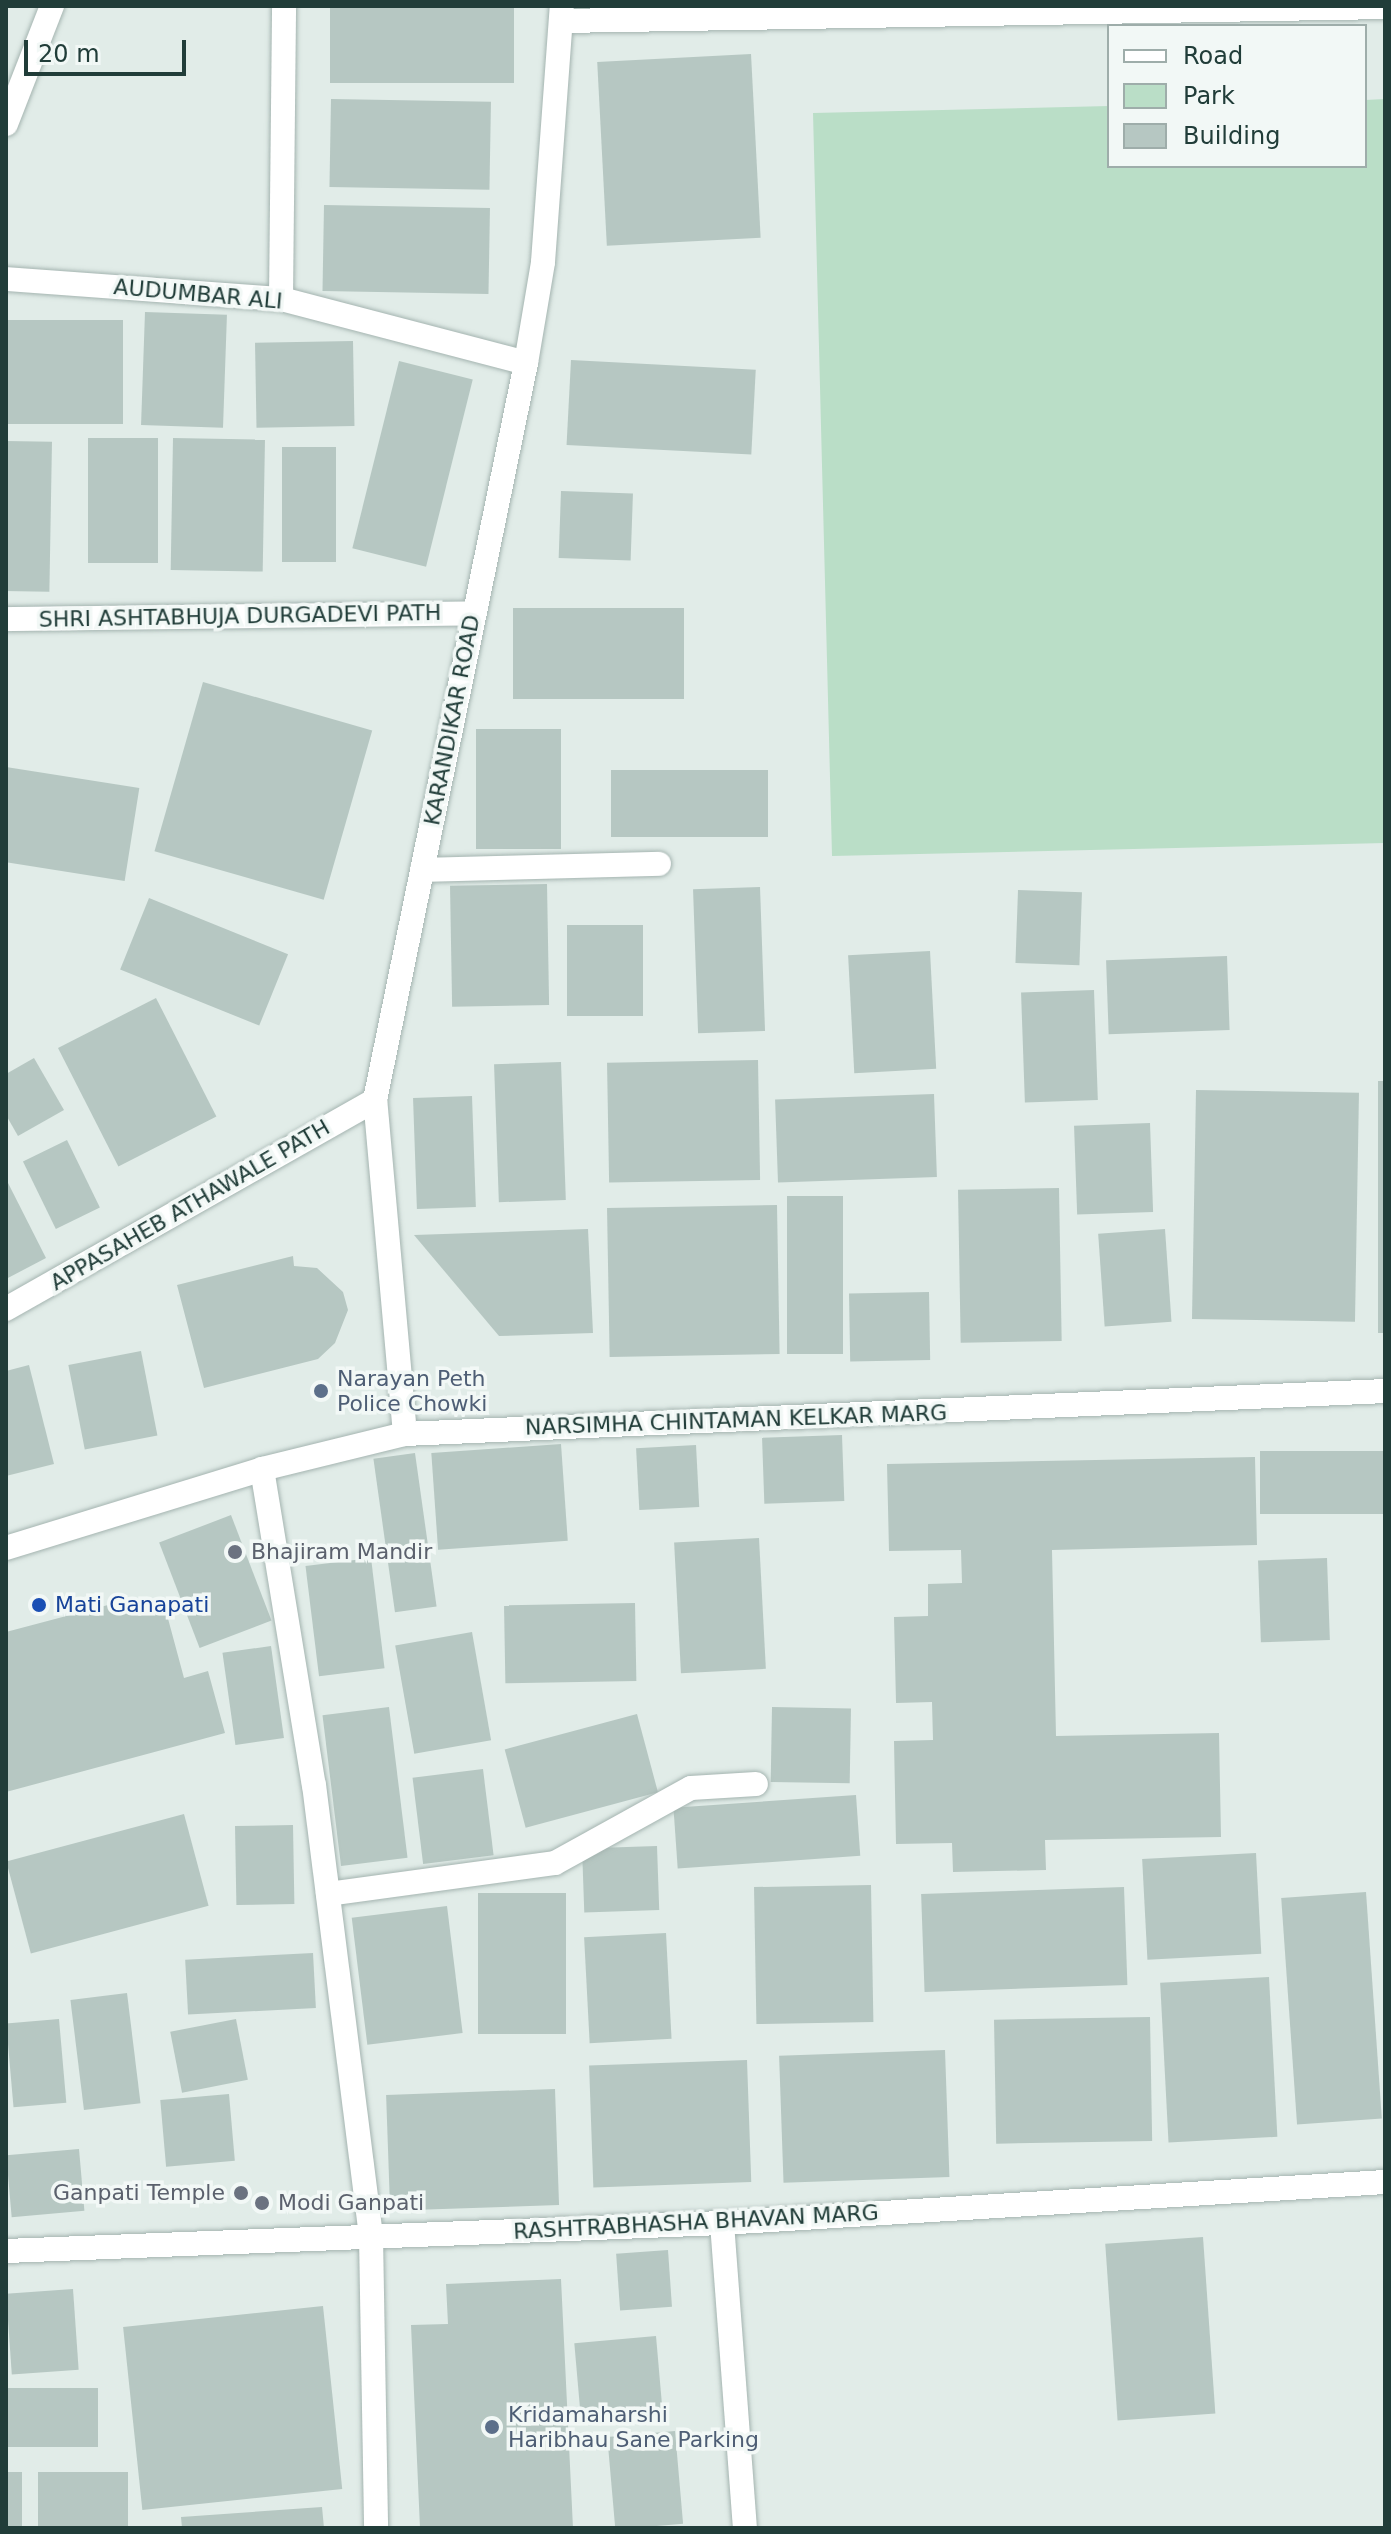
<!DOCTYPE html>
<html>
<head>
<meta charset="utf-8">
<style>
  body { margin:0 }
  #map { position:relative; width:1391px; height:2534px; overflow:hidden; background:#e1ece8; font-family:"DejaVu Sans",sans-serif }
  div>[style] { position:absolute }
  [style*='--x'] { left:calc(var(--x)*1px); top:calc(var(--y)*1px); width:calc(var(--w)*1px); rotate:calc(var(--a)*1deg) }
  .green>* { inset:0; background:#badec7 }
  .building>* { inset:0; background:#b6c7c2; transform-origin:0 0 }
  .roads { filter:drop-shadow(0 0 2px #a4b4b0) drop-shadow(0 0 2px #a4b4b0) }
  .lane>* { height:24px; margin:-12px; padding:0 12px; transform-origin:12px; border-radius:12px; background:#fff }
  .street>* { height:24px; margin:-12px; padding:0 12px; transform-origin:12px; border-radius:12px; background:#fff }
  .secondary>* { height:24px; margin:-12px; padding:0 12px; transform-origin:12px; border-radius:12px; background:#fff }
  .dots>* { width:22px; height:22px; translate:-50% -50%; box-sizing:border-box; border:4px solid #f2f8f6; border-radius:50% }
  span { translate:-50% -50%; white-space:nowrap; text-align:center; line-height:1.15; -webkit-text-stroke:7px #f2f8f6; paint-order:stroke }
  .street-label { font-size:22px; color:#213d39 }
  .service-label { font-size:22px; color:#4e5e75 }
  .left { translate:0 -50%; text-align:left }
  .worship-label { font-size:22px; color:#5b616d }
  .right { translate:-100% -50%; text-align:right }
  .transit-label { font-size:22px; color:#164399 }
  .frame { position:absolute; inset:0; border:8px solid #213d39; pointer-events:none }
  .legend { position:absolute; left:1107px; top:24px; width:260px; height:144px; box-sizing:border-box; background:#f2f8f6; border:2px solid #9eadaa; margin:0; padding:10px 14px; list-style:none; font-size:24px; color:#213d39 }
  .legend li { display:flex; align-items:center; gap:16px; height:40px }
  .legend b { width:40px; border:2px solid #9eadaa }
  .scale { position:absolute; left:24px; top:40px; width:162px; height:36px; box-sizing:border-box; border:4px solid #213d39; border-top:0; padding-left:10px; font-size:24px; line-height:28px; white-space:nowrap; color:#213d39; -webkit-text-stroke:6px #f2f8f6; paint-order:stroke }
</style>
</head>
<body>
<div id="map">
  <div class="green">
    <i style="clip-path:polygon(1385px 99px,1385px 843px,832px 856px,813px 113px,1109px 106px,1109px 166px,1365px 166px,1365px 100px)"></i>
  </div>
  <div class="building">
    <i style="left:330px;top:6px;width:184px;height:77px"></i>
    <i style="left:751px;top:54px;width:184px;height:154px;rotate:87deg"></i>
    <i style="left:331px;top:99px;width:160px;height:88px;rotate:1deg"></i>
    <i style="left:324px;top:205px;width:166px;height:86px;rotate:1deg"></i>
    <i style="left:145px;top:312px;width:82px;height:113px;rotate:2deg"></i>
    <i style="left:6px;top:320px;width:117px;height:104px"></i>
    <i style="left:353px;top:341px;width:85px;height:98px;rotate:89deg"></i>
    <i style="left:571px;top:360px;width:185px;height:85px;rotate:3deg"></i>
    <i style="left:399px;top:361px;width:76px;height:193px;rotate:14deg"></i>
    <i style="left:88px;top:438px;width:70px;height:125px"></i>
    <i style="left:173px;top:438px;width:92px;height:132px;rotate:1deg"></i>
    <i style="left:6px;top:441px;width:46px;height:150px;rotate:1deg"></i>
    <i style="left:282px;top:447px;width:54px;height:115px"></i>
    <i style="left:561px;top:491px;width:72px;height:67px;rotate:2deg"></i>
    <i style="left:513px;top:608px;width:171px;height:91px"></i>
    <i style="left:203px;top:682px;width:176px;height:176px;rotate:16deg"></i>
    <i style="left:561px;top:729px;width:120px;height:85px;rotate:90deg"></i>
    <i style="left:6px;top:767px;width:135px;height:94px;rotate:9deg"></i>
    <i style="left:611px;top:770px;width:157px;height:67px"></i>
    <i style="left:547px;top:884px;width:121px;height:97px;rotate:89deg"></i>
    <i style="left:760px;top:887px;width:144px;height:67px;rotate:88deg"></i>
    <i style="left:1018px;top:890px;width:64px;height:73px;rotate:2deg"></i>
    <i style="left:149px;top:898px;width:150px;height:77px;rotate:22deg"></i>
    <i style="left:567px;top:925px;width:76px;height:91px"></i>
    <i style="left:930px;top:951px;width:118px;height:82px;rotate:87deg"></i>
    <i style="left:1227px;top:956px;width:74px;height:121px;rotate:88deg"></i>
    <i style="left:1094px;top:990px;width:110px;height:73px;rotate:88deg"></i>
    <i style="left:156px;top:998px;width:133px;height:110px;rotate:63deg"></i>
    <i style="clip-path:polygon(34px 1058px,64px 1110px,18px 1136px,6px 1115px,6px 1074px)"></i>
    <i style="left:758px;top:1060px;width:120px;height:151px;rotate:89deg"></i>
    <i style="left:561px;top:1062px;width:138px;height:67px;rotate:88deg"></i>
    <i style="left:1378px;top:1081px;width:7px;height:252px"></i>
    <i style="left:1196px;top:1090px;width:163px;height:229px;rotate:1deg"></i>
    <i style="left:934px;top:1094px;width:83px;height:159px;rotate:88deg"></i>
    <i style="left:472px;top:1096px;width:111px;height:59px;rotate:88deg"></i>
    <i style="left:1150px;top:1123px;width:89px;height:76px;rotate:88deg"></i>
    <i style="left:67px;top:1140px;width:75px;height:49px;rotate:64deg"></i>
    <i style="clip-path:polygon(6px 1179px,46px 1258px,6px 1279px)"></i>
    <i style="left:1059px;top:1188px;width:153px;height:101px;rotate:89deg"></i>
    <i style="left:787px;top:1196px;width:56px;height:158px"></i>
    <i style="left:777px;top:1205px;width:149px;height:170px;rotate:89deg"></i>
    <i style="clip-path:polygon(588px 1229px,593px 1333px,499px 1336px,414px 1235px)"></i>
    <i style="left:1165px;top:1229px;width:93px;height:67px;rotate:86deg"></i>
    <i style="clip-path:polygon(293px 1256px,294px 1266px,317px 1268px,343px 1292px,348px 1310px,335px 1343px,318px 1359px,204px 1388px,177px 1285px)"></i>
    <i style="left:929px;top:1292px;width:68px;height:80px;rotate:89deg"></i>
    <i style="left:141px;top:1351px;width:86px;height:74px;rotate:79deg"></i>
    <i style="clip-path:polygon(29px 1365px,54px 1464px,6px 1476px,6px 1371px)"></i>
    <i style="left:842px;top:1435px;width:66px;height:80px;rotate:88deg"></i>
    <i style="left:561px;top:1444px;width:97px;height:130px;rotate:86deg"></i>
    <i style="left:696px;top:1445px;width:62px;height:60px;rotate:87deg"></i>
    <i style="left:1385px;top:1451px;width:63px;height:125px;rotate:90deg"></i>
    <i style="left:415px;top:1453px;width:155px;height:42px;rotate:82deg"></i>
    <i style="clip-path:polygon(1255px 1457px,1257px 1545px,1052px 1550px,1056px 1736px,1219px 1733px,1221px 1837px,1045px 1840px,1046px 1870px,953px 1872px,952px 1843px,896px 1844px,894px 1741px,933px 1740px,932px 1702px,896px 1703px,894px 1617px,928px 1616px,928px 1584px,962px 1583px,961px 1550px,889px 1551px,887px 1464px)"></i>
    <i style="left:231px;top:1515px;width:113px;height:77px;rotate:69deg"></i>
    <i style="left:759px;top:1538px;width:131px;height:85px;rotate:87deg"></i>
    <i style="left:371px;top:1558px;width:111px;height:66px;rotate:83deg"></i>
    <i style="left:1327px;top:1558px;width:82px;height:69px;rotate:88deg"></i>
    <i style="clip-path:polygon(163px 1600px,184px 1678px,208px 1671px,225px 1733px,6px 1792px,6px 1632px,123px 1601px,126px 1610px)"></i>
    <i style="left:635px;top:1603px;width:78px;height:131px;rotate:89deg"></i>
    <i style="left:472px;top:1632px;width:110px;height:78px;rotate:80deg"></i>
    <i style="left:271px;top:1646px;width:93px;height:49px;rotate:82deg"></i>
    <i style="left:389px;top:1707px;width:152px;height:67px;rotate:83deg"></i>
    <i style="left:772px;top:1707px;width:79px;height:75px;rotate:1deg"></i>
    <i style="left:637px;top:1714px;width:81px;height:137px;rotate:75deg"></i>
    <i style="left:483px;top:1769px;width:87px;height:71px;rotate:83deg"></i>
    <i style="left:856px;top:1795px;width:61px;height:183px;rotate:86deg"></i>
    <i style="left:184px;top:1814px;width:95px;height:184px;rotate:75deg"></i>
    <i style="left:293px;top:1825px;width:79px;height:58px;rotate:89deg"></i>
    <i style="left:657px;top:1846px;width:64px;height:75px;rotate:88deg"></i>
    <i style="left:1256px;top:1853px;width:101px;height:114px;rotate:87deg"></i>
    <i style="left:871px;top:1885px;width:137px;height:117px;rotate:89deg"></i>
    <i style="left:1124px;top:1887px;width:98px;height:203px;rotate:88deg"></i>
    <i style="left:1366px;top:1892px;width:227px;height:85px;rotate:86deg"></i>
    <i style="left:566px;top:1893px;width:141px;height:88px;rotate:90deg"></i>
    <i style="left:447px;top:1906px;width:128px;height:96px;rotate:83deg"></i>
    <i style="left:666px;top:1933px;width:106px;height:82px;rotate:87deg"></i>
    <i style="left:313px;top:1953px;width:55px;height:128px;rotate:87deg"></i>
    <i style="left:1269px;top:1977px;width:160px;height:109px;rotate:87deg"></i>
    <i style="left:127px;top:1993px;width:111px;height:57px;rotate:83deg"></i>
    <i style="left:1150px;top:2017px;width:124px;height:156px;rotate:89deg"></i>
    <i style="left:59px;top:2019px;width:84px;height:53px;rotate:85deg"></i>
    <i style="left:236px;top:2019px;width:62px;height:67px;rotate:79deg"></i>
    <i style="left:945px;top:2050px;width:127px;height:166px;rotate:88deg"></i>
    <i style="left:747px;top:2060px;width:122px;height:158px;rotate:88deg"></i>
    <i style="left:555px;top:2089px;width:116px;height:169px;rotate:88deg"></i>
    <i style="left:229px;top:2094px;width:67px;height:69px;rotate:85deg"></i>
    <i style="left:79px;top:2149px;width:62px;height:73px;rotate:85deg"></i>
    <i style="left:1203px;top:2237px;width:177px;height:98px;rotate:86deg"></i>
    <i style="left:668px;top:2250px;width:57px;height:52px;rotate:86deg"></i>
    <i style="clip-path:polygon(561px 2279px,573px 2528px,420px 2528px,411px 2325px,448px 2324px,446px 2284px)"></i>
    <i style="left:73px;top:2289px;width:81px;height:67px;rotate:86deg"></i>
    <i style="left:323px;top:2306px;width:184px;height:201px;rotate:84deg"></i>
    <i style="left:656px;top:2336px;width:79px;height:82px;rotate:85deg"></i>
    <i style="left:6px;top:2388px;width:92px;height:59px"></i>
    <i style="left:675px;top:2431px;width:93px;height:68px;rotate:85deg"></i>
    <i style="left:6px;top:2472px;width:16px;height:56px"></i>
    <i style="left:38px;top:2472px;width:90px;height:56px"></i>
    <i style="clip-path:polygon(322px 2507px,324px 2528px,182px 2528px,181px 2517px)"></i>
  </div>
  <div class="roads">
    <div class="lane">
      <i style="--x:422;--y:870;--w:237;--a:-1.5"></i>
    </div>
    <div class="street">
      <i style="--x:561;--y:21;--w:824;--a:-0.97"></i>
      <i style="--x:6;--y:124;--w:127;--a:-68.7"></i>
      <i style="--x:6;--y:279;--w:276;--a:4.2"></i>
      <i style="--x:281;--y:299;--w:253;--a:14.6"></i>
      <i style="--x:281;--y:299;--w:293;--a:-89.4"></i>
      <i style="--x:6;--y:619;--w:467;--a:-0.7"></i>
      <i style="--x:6;--y:1309;--w:424;--a:-29.5"></i>
      <i style="--x:405;--y:1434;--w:335;--a:-95.1"></i>
      <i style="--x:375;--y:1100;--w:752;--a:-78.42"></i>
      <i style="--x:526;--y:363;--w:102;--a:-80.4"></i>
      <i style="--x:543;--y:262;--w:257;--a:-85.8"></i>
      <i style="--x:262;--y:1469;--w:320;--a:80.7"></i>
      <i style="--x:314;--y:1785;--w:455;--a:82.8"></i>
      <i style="--x:371;--y:2236;--w:292;--a:89"></i>
      <i style="--x:328;--y:1894;--w:229;--a:-7.8"></i>
      <i style="--x:555;--y:1863;--w:155;--a:-28.9"></i>
      <i style="--x:691;--y:1788;--w:65;--a:-3.5"></i>
      <i style="--x:722;--y:2223;--w:306;--a:85.7"></i>
      <i style="--x:6;--y:2251;--w:717;--a:-2.24"></i>
      <i style="--x:722;--y:2223;--w:664;--a:-3.54"></i>
    </div>
    <div class="secondary">
      <i style="--x:6;--y:1548;--w:268;--a:-17.1"></i>
      <i style="--x:262;--y:1469;--w:147;--a:-13.8"></i>
      <i style="--x:405;--y:1434;--w:981;--a:-2.51"></i>
    </div>
  </div>
  <div class="dots">
    <i style="left:321px;top:1391px;background:#5c6f8a"></i>
    <i style="left:235px;top:1552px;background:#6b7280"></i>
    <i style="left:39px;top:1605px;background:#1a4fb4"></i>
    <i style="left:241px;top:2193px;background:#6b7280"></i>
    <i style="left:262px;top:2203px;background:#6b7280"></i>
    <i style="left:492px;top:2427px;background:#5c6f8a"></i>
  </div>
  <div class="street-label">
    <span style="left:198px;top:294px;rotate:5deg">AUDUMBAR ALI</span>
    <span style="left:240px;top:616px;rotate:-1deg">SHRI ASHTABHUJA DURGADEVI PATH</span>
    <span style="left:452px;top:720px;rotate:-79deg">KARANDIKAR ROAD</span>
    <span style="left:190px;top:1205px;rotate:-30deg">APPASAHEB ATHAWALE PATH</span>
    <span style="left:736px;top:1420px;rotate:-2deg">NARSIMHA CHINTAMAN KELKAR MARG</span>
    <span style="left:696px;top:2222px;rotate:-3deg">RASHTRABHASHA BHAVAN MARG</span>
  </div>
  <div class="service-label">
    <span class="left" style="left:337px;top:1391px">Narayan Peth<br>Police Chowki</span>
    <span class="left" style="left:508px;top:2427px">Kridamaharshi<br>Haribhau Sane Parking</span>
  </div>
  <div class="worship-label">
    <span class="left" style="left:251px;top:1552px">Bhajiram Mandir</span>
    <span class="right" style="left:225px;top:2193px">Ganpati Temple</span>
    <span class="left" style="left:278px;top:2203px">Modi Ganpati</span>
  </div>
  <div class="transit-label">
    <span class="left" style="left:55px;top:1605px">Mati Ganapati</span>
  </div>
  <div class="frame"></div>
  <ul class="legend">
  <li><b style="height:10px;background:#fff"></b>Road</li>
  <li><b style="height:22px;background:#badec7"></b>Park</li>
  <li><b style="height:22px;background:#b6c7c2"></b>Building</li>
  </ul>
  <div class="scale">20 m</div>
</div>
</body>
</html>
